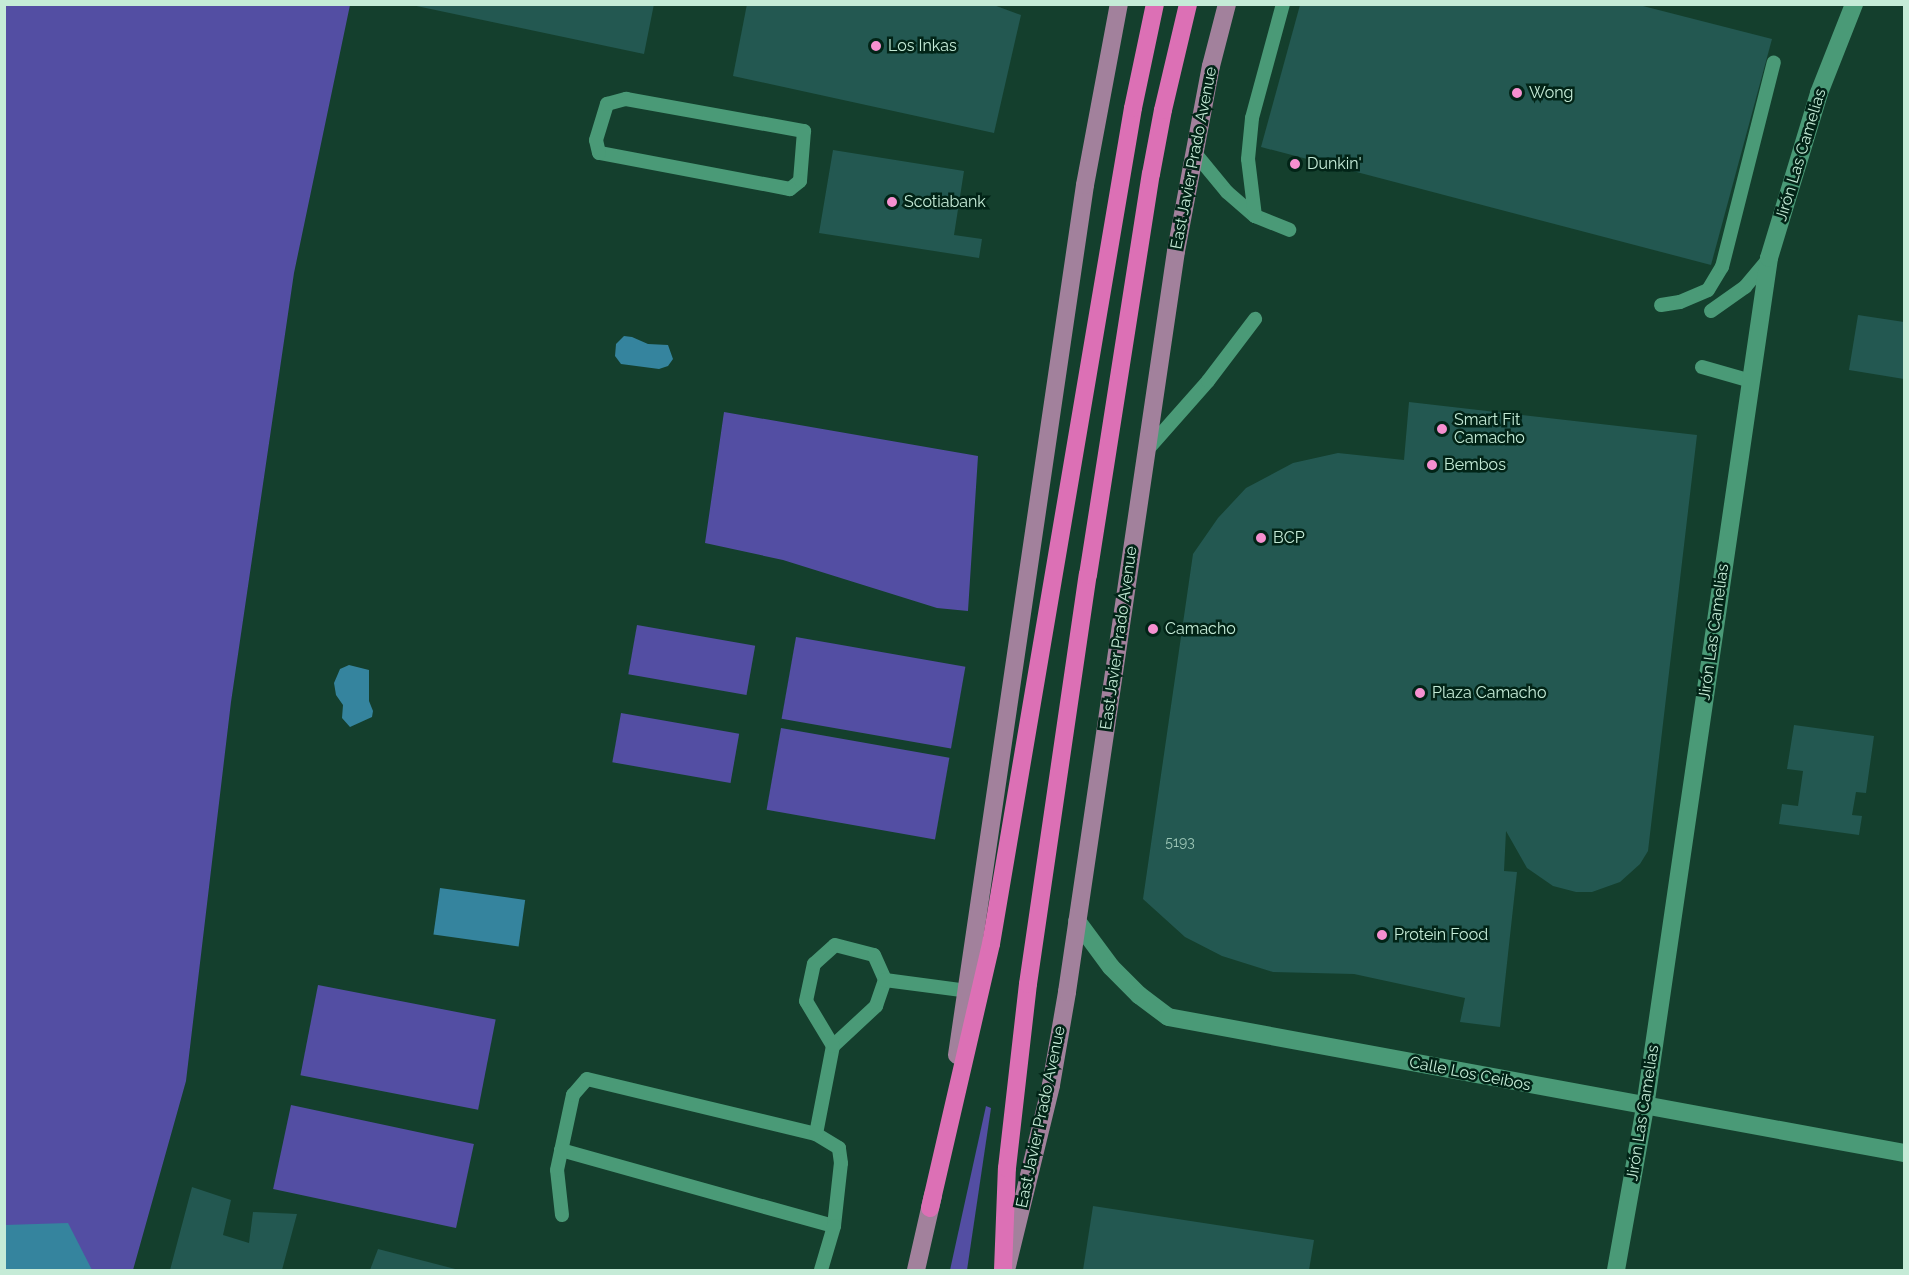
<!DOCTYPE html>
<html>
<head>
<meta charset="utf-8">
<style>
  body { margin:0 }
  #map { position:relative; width:1909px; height:1275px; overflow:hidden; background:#143f2d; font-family:Raleway,sans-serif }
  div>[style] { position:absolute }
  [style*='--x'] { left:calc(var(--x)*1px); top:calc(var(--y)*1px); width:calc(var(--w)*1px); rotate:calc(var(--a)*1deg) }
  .green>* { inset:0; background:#534ea3; transform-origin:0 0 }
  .water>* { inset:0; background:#35849e; transform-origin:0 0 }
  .building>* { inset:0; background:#235851 }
  .lane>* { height:14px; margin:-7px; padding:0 7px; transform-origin:7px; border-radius:7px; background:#4a9a77 }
  .street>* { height:18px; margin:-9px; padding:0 9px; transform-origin:9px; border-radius:9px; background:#4a9a77 }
  .primary>* { height:18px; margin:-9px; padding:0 9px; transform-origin:9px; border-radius:9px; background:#a2819c }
  .highway>* { height:18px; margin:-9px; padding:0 9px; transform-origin:9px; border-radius:9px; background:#dc70b5 }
  .dots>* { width:16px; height:16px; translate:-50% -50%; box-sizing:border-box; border:3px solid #022417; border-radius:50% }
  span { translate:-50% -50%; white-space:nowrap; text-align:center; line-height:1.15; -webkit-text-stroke:5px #022417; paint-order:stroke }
  .number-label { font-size:14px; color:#9cc6b6 }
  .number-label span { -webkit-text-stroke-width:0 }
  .poi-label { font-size:16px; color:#c5ebd7 }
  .left { translate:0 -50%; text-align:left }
  .street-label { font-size:16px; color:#c5ebd7 }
  .frame { position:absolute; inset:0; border:6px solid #c5ebd7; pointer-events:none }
</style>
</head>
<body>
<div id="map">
  <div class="green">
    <i style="clip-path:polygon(4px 5px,350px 5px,294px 273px,231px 702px,186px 1081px,133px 1270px,5px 1270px)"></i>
    <i style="clip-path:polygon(724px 412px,978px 456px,968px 611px,937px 608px,783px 560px,705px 543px)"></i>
    <i style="left:637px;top:625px;width:120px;height:50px;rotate:10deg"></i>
    <i style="left:796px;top:637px;width:172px;height:83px;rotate:10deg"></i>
    <i style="left:621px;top:713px;width:120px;height:50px;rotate:10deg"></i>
    <i style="left:781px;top:728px;width:171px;height:83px;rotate:10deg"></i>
    <i style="left:318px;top:985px;width:181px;height:92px;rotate:11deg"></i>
    <i style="left:291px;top:1105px;width:187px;height:86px;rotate:12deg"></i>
    <i style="clip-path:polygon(986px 1106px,991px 1108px,967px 1270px,950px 1270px)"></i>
  </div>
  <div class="water">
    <i style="clip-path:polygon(624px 336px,632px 337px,648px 344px,668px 345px,673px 359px,668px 366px,659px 369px,621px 364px,615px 356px,616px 344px)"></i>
    <i style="clip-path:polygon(349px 665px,369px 670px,369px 701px,373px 711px,372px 717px,350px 727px,342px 718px,343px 705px,336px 695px,334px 683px,340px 669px)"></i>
    <i style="left:440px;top:888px;width:86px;height:47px;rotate:8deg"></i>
    <i style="clip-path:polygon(68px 1223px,92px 1270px,5px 1270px,5px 1225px)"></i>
  </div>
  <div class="building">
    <i style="clip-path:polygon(407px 4px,654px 4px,644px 54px)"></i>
    <i style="clip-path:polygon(747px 4px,991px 4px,1021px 15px,994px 133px,733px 76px)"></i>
    <i style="clip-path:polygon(1300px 5px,1639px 5px,1772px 39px,1711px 265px,1261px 147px)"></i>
    <i style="clip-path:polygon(833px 150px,964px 171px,954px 235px,982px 239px,979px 258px,819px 233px)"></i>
    <i style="clip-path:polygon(1858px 315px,1904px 322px,1904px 379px,1849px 370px)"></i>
    <i style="clip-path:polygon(1409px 402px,1697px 435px,1648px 851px,1640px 864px,1620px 882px,1592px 892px,1576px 892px,1553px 886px,1527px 868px,1506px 831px,1504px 871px,1517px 872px,1500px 1027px,1460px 1022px,1465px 998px,1354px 974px,1273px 972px,1222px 956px,1185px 937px,1143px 899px,1193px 554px,1218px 518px,1246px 488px,1293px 463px,1338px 453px,1404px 460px)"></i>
    <i style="clip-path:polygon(1794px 725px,1874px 736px,1866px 793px,1856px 792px,1852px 815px,1862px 816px,1859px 835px,1779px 824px,1782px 804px,1798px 806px,1803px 771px,1787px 769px)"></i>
    <i style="clip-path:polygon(192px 1187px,231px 1200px,223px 1235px,249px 1243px,253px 1212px,297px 1214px,282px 1270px,170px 1270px)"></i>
    <i style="clip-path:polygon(1093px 1206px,1314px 1240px,1309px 1270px,1083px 1270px)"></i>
    <i style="clip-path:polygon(378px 1249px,459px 1270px,370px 1270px)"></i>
  </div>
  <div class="lane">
    <i style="--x:626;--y:99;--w:181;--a:10.2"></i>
    <i style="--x:804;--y:131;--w:50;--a:94.6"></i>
    <i style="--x:800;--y:181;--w:13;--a:141"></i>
    <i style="--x:790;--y:189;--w:194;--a:-169.3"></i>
    <i style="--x:599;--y:153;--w:13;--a:-103"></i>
    <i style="--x:596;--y:140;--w:38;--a:-73"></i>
    <i style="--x:607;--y:104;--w:20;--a:-15"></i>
    <i style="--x:1194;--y:152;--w:52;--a:50.5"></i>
    <i style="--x:1227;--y:192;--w:37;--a:41"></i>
    <i style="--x:1255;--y:216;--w:37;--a:22"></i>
    <i style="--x:1255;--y:216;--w:57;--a:-97"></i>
    <i style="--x:1248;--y:159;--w:41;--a:-84.4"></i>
    <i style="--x:1252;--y:118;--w:118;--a:-74.8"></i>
    <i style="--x:1661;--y:305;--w:19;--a:-9"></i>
    <i style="--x:1680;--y:302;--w:30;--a:-23"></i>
    <i style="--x:1708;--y:290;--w:27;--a:-59"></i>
    <i style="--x:1722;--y:267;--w:211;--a:-75.8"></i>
    <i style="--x:1711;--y:311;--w:42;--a:-35.2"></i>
    <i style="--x:1745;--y:287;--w:38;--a:-50"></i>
    <i style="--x:1702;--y:367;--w:51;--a:15.9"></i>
    <i style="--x:1147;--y:450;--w:92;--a:-48.5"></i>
    <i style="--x:1208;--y:381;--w:78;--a:-52.8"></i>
    <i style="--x:833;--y:1046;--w:59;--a:-42.9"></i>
    <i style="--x:876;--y:1006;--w:28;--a:-71"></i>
    <i style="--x:561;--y:1150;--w:283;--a:15.6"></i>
    <i style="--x:834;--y:1226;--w:63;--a:-83.7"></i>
    <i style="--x:841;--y:1163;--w:15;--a:-98"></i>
    <i style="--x:839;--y:1148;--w:27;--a:-149"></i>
    <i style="--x:562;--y:1215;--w:45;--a:-96.3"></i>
    <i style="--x:557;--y:1170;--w:77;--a:-78"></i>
    <i style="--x:573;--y:1095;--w:21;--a:-49"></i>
    <i style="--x:587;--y:1079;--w:236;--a:13.5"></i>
    <i style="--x:816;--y:1134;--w:90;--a:-79.1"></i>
    <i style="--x:833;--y:1046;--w:52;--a:-121"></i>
    <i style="--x:806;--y:1001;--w:38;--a:-78"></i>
    <i style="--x:814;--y:964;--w:28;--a:-42"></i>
    <i style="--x:835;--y:945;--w:40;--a:14.4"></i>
    <i style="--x:874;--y:955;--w:27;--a:66"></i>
    <i style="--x:885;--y:980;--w:85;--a:7.5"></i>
    <i style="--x:821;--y:1270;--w:46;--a:-73.5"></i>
  </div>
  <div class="street">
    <i style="--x:1077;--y:921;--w:57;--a:53.5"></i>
    <i style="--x:1111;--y:967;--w:40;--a:45"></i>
    <i style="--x:1139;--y:995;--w:36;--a:37"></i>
    <i style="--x:1168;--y:1017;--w:748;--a:10.47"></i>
    <i style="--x:1616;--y:1270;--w:166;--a:-79.9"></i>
    <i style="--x:1645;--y:1107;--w:858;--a:-81.69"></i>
    <i style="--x:1769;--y:258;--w:172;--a:-73.1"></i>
    <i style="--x:1819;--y:93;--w:96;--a:-68.5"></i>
  </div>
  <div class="primary">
    <i style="--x:957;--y:1055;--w:879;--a:-81.63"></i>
    <i style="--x:1085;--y:185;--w:184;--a:-79.4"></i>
    <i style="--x:1007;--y:1266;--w:186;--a:-76.3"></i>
    <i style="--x:1051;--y:1085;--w:94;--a:-80.2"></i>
    <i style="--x:1067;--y:992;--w:749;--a:-81.63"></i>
    <i style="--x:1176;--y:251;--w:188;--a:-79.3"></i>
    <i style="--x:1211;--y:66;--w:64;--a:-75.5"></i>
    <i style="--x:916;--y:1270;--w:77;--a:-77.2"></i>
  </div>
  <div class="highway">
    <i style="--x:930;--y:1208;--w:271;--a:-77"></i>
    <i style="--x:991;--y:944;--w:848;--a:-80.36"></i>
    <i style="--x:1133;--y:108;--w:106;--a:-78.1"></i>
    <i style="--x:1003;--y:1270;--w:102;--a:-87.8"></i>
    <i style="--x:1007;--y:1168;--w:185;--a:-83.5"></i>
    <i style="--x:1028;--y:984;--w:413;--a:-81.7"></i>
    <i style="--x:1088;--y:575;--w:406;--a:-81.1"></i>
    <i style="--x:1151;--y:174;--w:65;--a:-79.4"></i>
    <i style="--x:1163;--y:110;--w:109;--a:-76.7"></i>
  </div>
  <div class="dots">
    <i style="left:876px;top:46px;background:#f690d0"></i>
    <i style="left:1517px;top:93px;background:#f690d0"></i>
    <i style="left:1295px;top:164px;background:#f690d0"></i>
    <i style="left:892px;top:202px;background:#f690d0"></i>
    <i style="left:1442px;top:429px;background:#f690d0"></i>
    <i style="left:1432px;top:465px;background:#f690d0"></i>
    <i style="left:1261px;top:538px;background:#f690d0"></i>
    <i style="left:1153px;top:629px;background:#f690d0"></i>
    <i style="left:1420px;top:693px;background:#f690d0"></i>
    <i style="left:1382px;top:935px;background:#f690d0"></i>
  </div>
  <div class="number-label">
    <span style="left:1180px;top:842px">5193</span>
  </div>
  <div class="poi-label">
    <span class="left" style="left:888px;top:46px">Los Inkas</span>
    <span class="left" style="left:1529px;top:93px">Wong</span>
    <span class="left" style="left:1307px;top:164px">Dunkin'</span>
    <span class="left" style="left:904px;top:202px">Scotiabank</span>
    <span class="left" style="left:1454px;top:429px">Smart Fit<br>Camacho</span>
    <span class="left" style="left:1444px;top:465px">Bembos</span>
    <span class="left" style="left:1273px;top:538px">BCP</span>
    <span class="left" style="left:1165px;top:629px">Camacho</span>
    <span class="left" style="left:1432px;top:693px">Plaza Camacho</span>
    <span class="left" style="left:1394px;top:935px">Protein Food</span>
  </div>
  <div class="street-label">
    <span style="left:1801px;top:155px;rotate:-73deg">Jirón Las Camelias</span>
    <span style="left:1194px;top:158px;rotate:-79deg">East Javier Prado Avenue</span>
    <span style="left:1714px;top:632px;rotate:-82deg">Jirón Las Camelias</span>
    <span style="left:1119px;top:638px;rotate:-82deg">East Javier Prado Avenue</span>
    <span style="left:1470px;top:1074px;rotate:11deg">Calle Los Ceibos</span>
    <span style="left:1643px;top:1113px;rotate:-81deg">Jirón Las Camelias</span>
    <span style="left:1041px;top:1117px;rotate:-78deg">East Javier Prado Avenue</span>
  </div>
  <div class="frame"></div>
</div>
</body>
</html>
